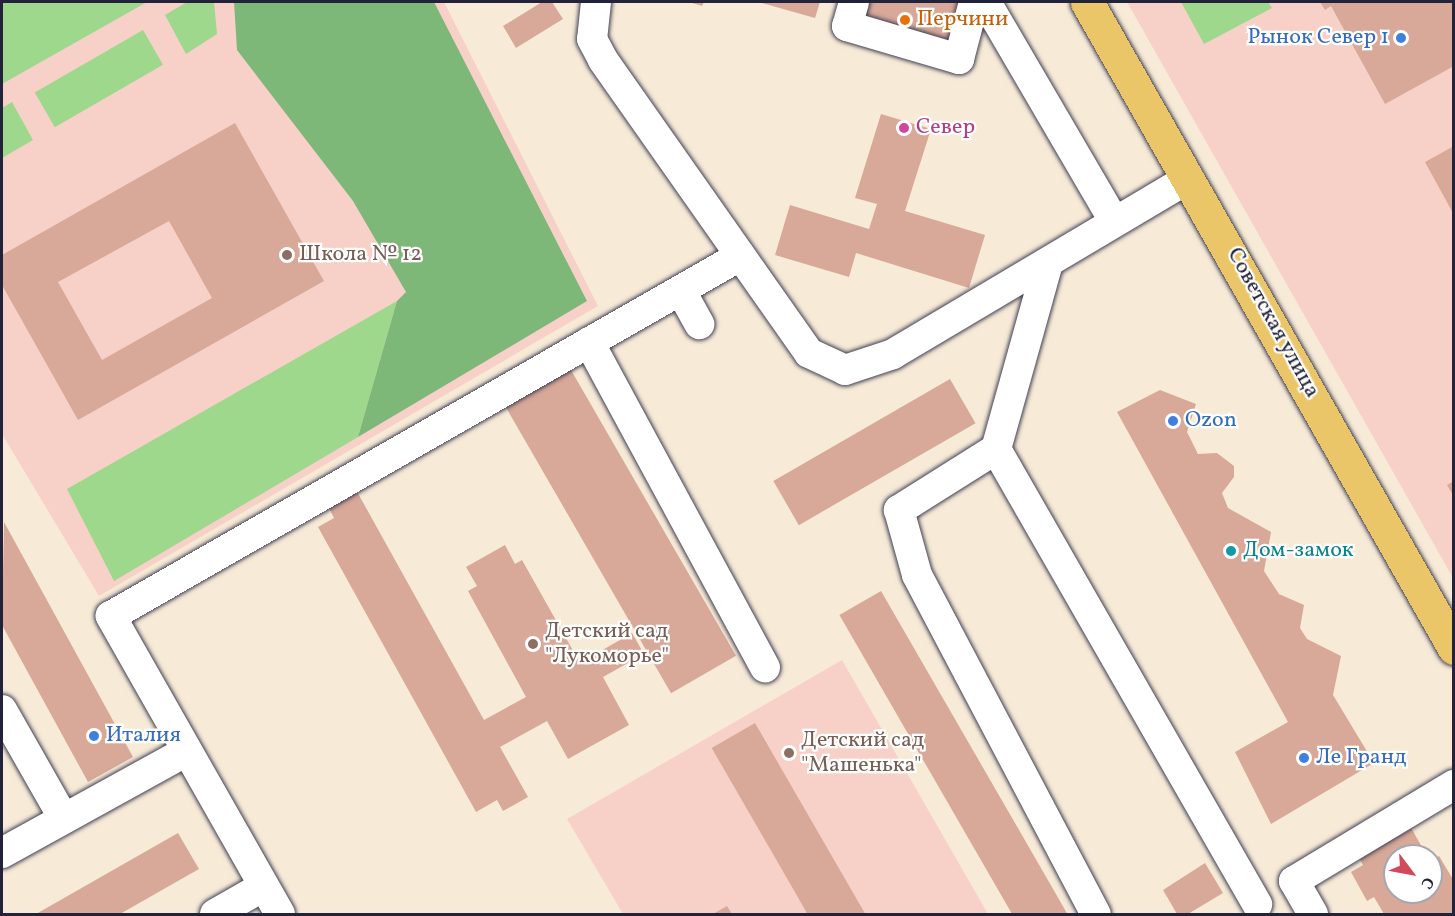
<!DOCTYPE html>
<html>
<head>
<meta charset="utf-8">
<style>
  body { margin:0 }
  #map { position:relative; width:1455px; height:916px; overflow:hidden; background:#f7ebd8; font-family:Vollkorn,serif }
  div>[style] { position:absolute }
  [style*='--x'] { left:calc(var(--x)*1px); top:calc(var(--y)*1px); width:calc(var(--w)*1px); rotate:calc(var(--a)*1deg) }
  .built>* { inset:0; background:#f7d1c7 }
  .green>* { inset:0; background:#9dd88c; transform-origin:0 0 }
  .forest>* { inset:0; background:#7eb878 }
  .building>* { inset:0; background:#d8a898; transform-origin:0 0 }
  .roads { filter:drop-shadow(0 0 2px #424053) drop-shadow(0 0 2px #424053) }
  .minor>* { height:30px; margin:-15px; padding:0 15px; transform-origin:15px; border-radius:15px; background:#fff }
  .major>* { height:33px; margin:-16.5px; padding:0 16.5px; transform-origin:16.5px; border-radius:16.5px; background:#eac669 }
  .dots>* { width:16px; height:16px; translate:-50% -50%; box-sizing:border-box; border:3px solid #fff; border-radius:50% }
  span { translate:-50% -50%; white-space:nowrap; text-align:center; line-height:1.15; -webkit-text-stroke:4.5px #fff; paint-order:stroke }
  .food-label { font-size:22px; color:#c56008 }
  .left { translate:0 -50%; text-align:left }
  .shop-label { font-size:22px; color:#366cbe }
  .right { translate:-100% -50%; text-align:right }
  .hotel-label { font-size:22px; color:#b23c85 }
  .education-label { font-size:22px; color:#785e54 }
  .street-label { font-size:22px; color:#22223b }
  .culture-label { font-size:22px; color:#0d838f }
  .frame { position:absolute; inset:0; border:3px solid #22223b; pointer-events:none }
  .north { position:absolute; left:1383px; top:844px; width:60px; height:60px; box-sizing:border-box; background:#fff; border:2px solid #a7a7b1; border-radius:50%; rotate:122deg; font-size:16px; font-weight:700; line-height:24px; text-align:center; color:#22223b }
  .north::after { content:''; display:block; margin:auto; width:21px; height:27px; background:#d1495b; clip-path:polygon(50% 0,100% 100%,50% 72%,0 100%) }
</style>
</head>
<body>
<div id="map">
  <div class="built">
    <i style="clip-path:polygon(2px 2px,444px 2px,598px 306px,99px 596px,2px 434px)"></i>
    <i style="clip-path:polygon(1127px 2px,1453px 2px,1453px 578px)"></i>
    <i style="clip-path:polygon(842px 660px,988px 914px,623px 914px,567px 819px)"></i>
  </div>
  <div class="green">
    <i style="clip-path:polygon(2px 2px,147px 2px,2px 84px)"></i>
    <i style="clip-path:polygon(187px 2px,214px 2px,217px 34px,186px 54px,165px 15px)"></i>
    <i style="clip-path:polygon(1181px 2px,1268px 2px,1272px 8px,1204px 44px)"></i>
    <i style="left:143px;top:30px;width:40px;height:125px;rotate:60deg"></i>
    <i style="clip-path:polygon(12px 102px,33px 140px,2px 158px,2px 108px)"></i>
    <i style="clip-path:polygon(397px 301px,358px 437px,114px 581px,67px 489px)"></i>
  </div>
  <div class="forest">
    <i style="clip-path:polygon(234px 2px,434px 2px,587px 301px,358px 437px,397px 301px,406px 292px,353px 201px,237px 50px)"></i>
  </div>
  <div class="building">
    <i style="clip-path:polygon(542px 2px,552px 2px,563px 19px,516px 48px,503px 26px)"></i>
    <i style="clip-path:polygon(689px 2px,704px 2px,702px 6px)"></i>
    <i style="clip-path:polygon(758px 2px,820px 2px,815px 18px)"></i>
    <i style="clip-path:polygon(861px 2px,965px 2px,957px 49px,856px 18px)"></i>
    <i style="clip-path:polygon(1320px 2px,1454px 2px,1454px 66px,1385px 104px,1331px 6px,1325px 10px)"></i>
    <i style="clip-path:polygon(881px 114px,931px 129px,905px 211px,985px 235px,969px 288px,856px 253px,849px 277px,775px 255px,790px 205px,869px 229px,877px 204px,855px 198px)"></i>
    <i style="clip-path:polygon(evenodd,235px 123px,324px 281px,78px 420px,2px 285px,2px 255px,235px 123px,169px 221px,212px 298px,102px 360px,58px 282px,169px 221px)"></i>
    <i style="clip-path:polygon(1454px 146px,1454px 215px,1425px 162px)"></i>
    <i style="left:571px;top:370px;width:330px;height:75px;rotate:60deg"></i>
    <i style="left:950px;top:379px;width:51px;height:204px;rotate:60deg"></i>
    <i style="clip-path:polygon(1160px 390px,1196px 404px,1187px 432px,1198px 454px,1217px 453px,1234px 466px,1234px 477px,1222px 493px,1228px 508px,1271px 532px,1264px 571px,1279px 594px,1304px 605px,1300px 628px,1307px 639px,1341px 656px,1333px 695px,1374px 763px,1271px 824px,1235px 752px,1288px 722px,1117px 412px)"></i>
    <i style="clip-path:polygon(1454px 481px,1454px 497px,1447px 485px)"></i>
    <i style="clip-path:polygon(355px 488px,484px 720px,526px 697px,468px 591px,477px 586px,466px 567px,505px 545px,515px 564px,522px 560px,580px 663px,632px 633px,644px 654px,603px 677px,629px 725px,568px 759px,547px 721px,500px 747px,528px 797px,503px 811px,497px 800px,476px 812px,318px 527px,334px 518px,327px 504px)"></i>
    <i style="clip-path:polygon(4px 522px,133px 757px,88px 782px,2px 625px)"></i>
    <i style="left:881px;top:591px;width:372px;height:48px;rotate:60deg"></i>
    <i style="left:755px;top:723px;width:220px;height:50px;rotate:60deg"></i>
    <i style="clip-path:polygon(1409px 824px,1427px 856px,1395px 856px,1395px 892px,1431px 892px,1431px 861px,1439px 856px,1454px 881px,1454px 914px,1384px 914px,1374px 897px,1367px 901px,1351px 872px,1363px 865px,1357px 854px)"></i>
    <i style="clip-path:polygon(178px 833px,199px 869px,120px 914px,36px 914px)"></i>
    <i style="clip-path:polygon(1205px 863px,1223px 893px,1188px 914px,1177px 914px,1163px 890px)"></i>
    <i style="clip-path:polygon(727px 906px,732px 914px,713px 914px)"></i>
  </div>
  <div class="roads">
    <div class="minor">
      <i style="--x:596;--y:2;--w:37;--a:96"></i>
      <i style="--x:592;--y:39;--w:24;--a:62"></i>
      <i style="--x:603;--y:60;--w:358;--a:54.9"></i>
      <i style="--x:809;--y:353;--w:40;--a:25"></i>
      <i style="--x:845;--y:370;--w:51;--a:-18.4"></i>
      <i style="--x:893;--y:354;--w:344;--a:-30.7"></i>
      <i style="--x:854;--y:2;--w:25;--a:106"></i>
      <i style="--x:847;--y:26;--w:117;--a:16.4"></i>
      <i style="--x:959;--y:59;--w:59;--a:-75.3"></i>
      <i style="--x:986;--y:2;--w:254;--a:59.7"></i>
      <i style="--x:1048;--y:263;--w:193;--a:105.6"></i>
      <i style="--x:996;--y:449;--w:115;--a:147.8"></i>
      <i style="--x:899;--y:510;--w:67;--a:74.5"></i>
      <i style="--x:917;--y:575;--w:383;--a:62.2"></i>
      <i style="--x:681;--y:291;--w:38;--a:61"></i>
      <i style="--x:589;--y:342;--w:370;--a:61.6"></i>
      <i style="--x:996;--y:449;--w:525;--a:60.16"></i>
      <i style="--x:2;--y:710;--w:125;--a:60.4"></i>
      <i style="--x:2;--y:853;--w:211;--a:-28.9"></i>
      <i style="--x:215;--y:914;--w:56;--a:-29.7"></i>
      <i style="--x:280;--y:914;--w:343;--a:-119.6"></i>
      <i style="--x:111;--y:616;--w:725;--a:-29.78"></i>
      <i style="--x:1313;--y:914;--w:38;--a:-120"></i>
      <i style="--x:1294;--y:881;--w:187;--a:-31"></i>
    </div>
    <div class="major">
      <i style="--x:1087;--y:2;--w:743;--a:60.4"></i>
    </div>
  </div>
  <div class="dots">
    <i style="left:905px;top:20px;background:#e8710a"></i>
    <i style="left:1401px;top:38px;background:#3f7fe0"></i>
    <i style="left:904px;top:128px;background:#d1479c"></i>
    <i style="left:287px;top:255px;background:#8d6e63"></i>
    <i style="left:1173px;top:421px;background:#3f7fe0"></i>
    <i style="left:1231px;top:551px;background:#0f9aa8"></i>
    <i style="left:533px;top:644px;background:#8d6e63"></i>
    <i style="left:94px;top:736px;background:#3f7fe0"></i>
    <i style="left:789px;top:753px;background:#8d6e63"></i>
    <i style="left:1304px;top:758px;background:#3f7fe0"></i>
  </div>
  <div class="food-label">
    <span class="left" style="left:917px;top:20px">Перчини</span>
  </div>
  <div class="shop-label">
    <span class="right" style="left:1389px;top:38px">Рынок Север 1</span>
    <span class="left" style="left:1185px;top:421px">Ozon</span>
    <span class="left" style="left:106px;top:736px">Италия</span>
    <span class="left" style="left:1316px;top:758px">Ле Гранд</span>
  </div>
  <div class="hotel-label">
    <span class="left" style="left:916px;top:128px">Север</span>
  </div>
  <div class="education-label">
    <span class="left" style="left:299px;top:255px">Школа № 12</span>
    <span class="left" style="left:545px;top:644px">Детский сад<br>"Лукоморье"</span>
    <span class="left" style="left:801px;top:753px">Детский сад<br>"Машенька"</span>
  </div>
  <div class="street-label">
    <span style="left:1273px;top:323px;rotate:61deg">Советская улица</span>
  </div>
  <div class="culture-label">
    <span class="left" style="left:1243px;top:551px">Дом-замок</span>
  </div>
  <div class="frame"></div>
  <div class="north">С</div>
</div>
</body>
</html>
